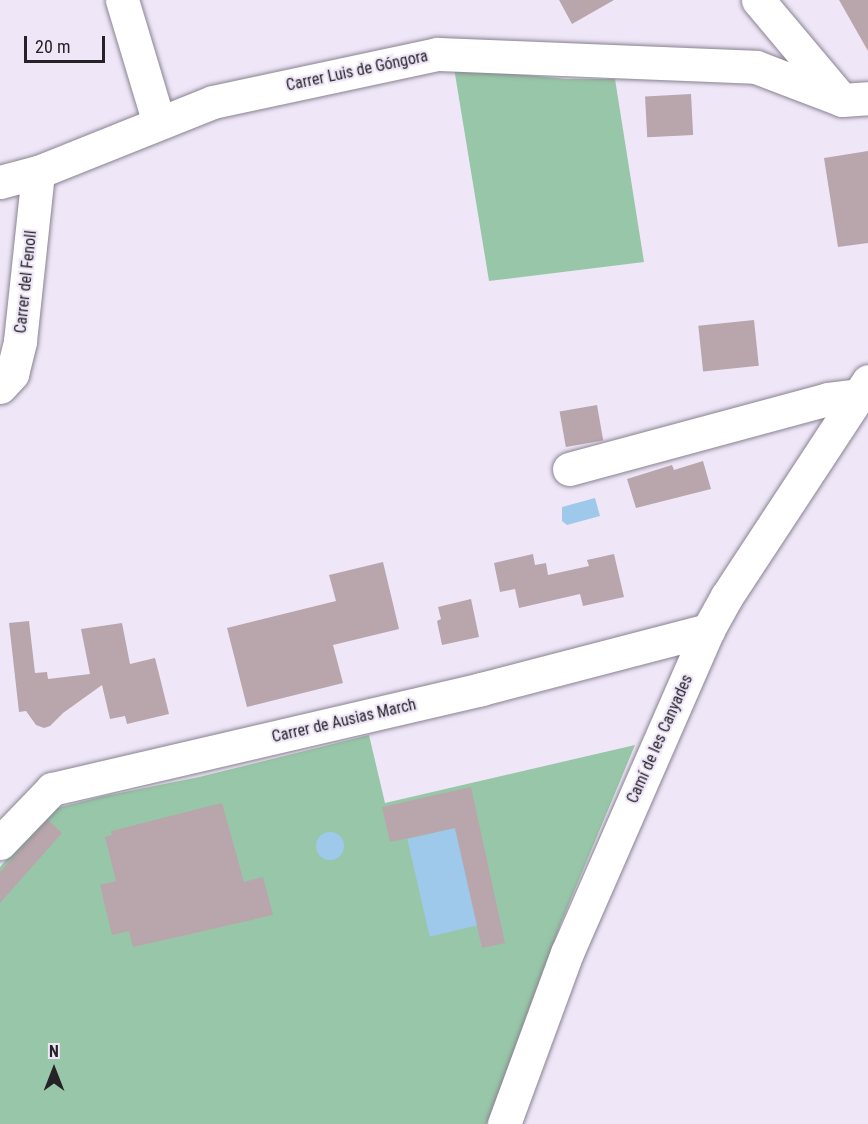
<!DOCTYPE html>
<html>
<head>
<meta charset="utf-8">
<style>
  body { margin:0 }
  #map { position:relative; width:868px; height:1124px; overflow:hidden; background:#efe7f8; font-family:"Roboto Condensed",sans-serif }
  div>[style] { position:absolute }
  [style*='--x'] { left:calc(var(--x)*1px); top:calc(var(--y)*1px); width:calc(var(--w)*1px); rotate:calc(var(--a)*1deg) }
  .green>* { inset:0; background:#98c6a8 }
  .water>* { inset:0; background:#9ec9eb; transform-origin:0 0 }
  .round { border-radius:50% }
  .building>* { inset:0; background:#b9a5ac; transform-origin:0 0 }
  .roads { filter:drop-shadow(0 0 2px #898291) drop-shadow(0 0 2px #898291) }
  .minor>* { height:33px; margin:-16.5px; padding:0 16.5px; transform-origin:16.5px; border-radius:16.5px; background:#fff }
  span { translate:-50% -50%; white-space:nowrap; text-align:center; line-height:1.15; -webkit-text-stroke:4.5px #efe7f8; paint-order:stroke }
  .street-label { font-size:16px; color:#252228 }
  .north { position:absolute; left:24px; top:1040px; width:60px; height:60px; -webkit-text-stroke:4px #efe7f8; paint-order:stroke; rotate:0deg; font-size:16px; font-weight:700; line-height:24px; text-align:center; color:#252228 }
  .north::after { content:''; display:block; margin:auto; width:21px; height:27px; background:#252228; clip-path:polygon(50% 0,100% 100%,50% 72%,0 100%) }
  .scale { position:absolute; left:24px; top:36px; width:81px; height:27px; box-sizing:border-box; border:3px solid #252228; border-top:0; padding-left:8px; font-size:18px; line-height:21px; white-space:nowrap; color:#252228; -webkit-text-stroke:4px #efe7f8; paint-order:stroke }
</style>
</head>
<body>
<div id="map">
  <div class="green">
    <i style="clip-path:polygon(454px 68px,567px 79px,615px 79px,644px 262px,489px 281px)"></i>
    <i style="clip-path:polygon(369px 735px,385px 803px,635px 745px,561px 923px,487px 1124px,0 1124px,0 867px,41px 820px,57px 808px,100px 797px,199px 777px)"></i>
  </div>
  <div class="water">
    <i style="clip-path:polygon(595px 498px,600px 516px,567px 525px,562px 521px,562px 507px)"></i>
    <i style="left:455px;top:828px;width:100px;height:49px;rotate:77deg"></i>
    <i class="round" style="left:316px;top:832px;width:28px;height:28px"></i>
  </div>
  <div class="building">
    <i style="clip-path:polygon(559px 0,614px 0,572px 24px)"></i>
    <i style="clip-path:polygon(839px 0,868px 0,868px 51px)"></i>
    <i style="left:691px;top:94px;width:41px;height:46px;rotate:87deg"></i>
    <i style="clip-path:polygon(868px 151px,868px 243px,838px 247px,824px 158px)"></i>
    <i style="left:754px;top:320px;width:46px;height:56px;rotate:84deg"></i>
    <i style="left:597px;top:405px;width:36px;height:38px;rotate:80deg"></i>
    <i style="clip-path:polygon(703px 461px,711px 489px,636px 508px,627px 479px,672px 465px,674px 470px)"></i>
    <i style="clip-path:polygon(533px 554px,535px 565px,546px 563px,548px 575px,589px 566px,587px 560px,614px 554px,624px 597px,583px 606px,580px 594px,519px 608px,515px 589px,500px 592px,494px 563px)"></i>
    <i style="clip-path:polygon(383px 562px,399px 629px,333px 645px,343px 683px,247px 707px,227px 628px,336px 601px,329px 575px)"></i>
    <i style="clip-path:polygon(471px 599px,479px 637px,442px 645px,437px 621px,441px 619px,438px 607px)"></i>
    <i style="clip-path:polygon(29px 621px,35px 673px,47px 672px,48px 679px,90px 674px,81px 629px,122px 623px,130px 664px,155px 658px,169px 714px,127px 724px,125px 716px,110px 719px,102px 685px,63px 713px,50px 726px,44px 728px,36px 725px,26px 711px,19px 712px,9px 623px)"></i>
    <i style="clip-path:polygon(471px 787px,505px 943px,482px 948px,455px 828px,390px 842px,382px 807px)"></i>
    <i style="clip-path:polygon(222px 803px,244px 882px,263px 877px,273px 915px,133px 947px,129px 931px,112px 935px,100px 885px,116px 881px,105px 837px,112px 835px,111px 831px)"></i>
    <i style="clip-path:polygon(48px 820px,62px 833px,0 903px,0 872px)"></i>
  </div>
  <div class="roads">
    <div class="minor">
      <i style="--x:122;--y:0;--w:128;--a:73.3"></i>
      <i style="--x:758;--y:0;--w:129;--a:50"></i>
      <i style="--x:0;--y:182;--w:39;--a:-15"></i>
      <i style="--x:38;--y:172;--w:188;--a:-21.8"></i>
      <i style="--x:213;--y:102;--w:229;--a:-12.1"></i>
      <i style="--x:437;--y:54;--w:319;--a:2.3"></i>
      <i style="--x:756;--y:67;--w:92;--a:21"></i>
      <i style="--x:842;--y:100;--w:26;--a:-4"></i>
      <i style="--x:0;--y:387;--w:18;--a:-47"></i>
      <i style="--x:12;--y:374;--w:34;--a:-76"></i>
      <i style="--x:20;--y:341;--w:170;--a:-83.9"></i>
      <i style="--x:569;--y:469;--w:268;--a:-15.1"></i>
      <i style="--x:828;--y:399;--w:31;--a:-7"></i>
      <i style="--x:0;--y:843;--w:75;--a:-46.1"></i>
      <i style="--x:52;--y:789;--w:441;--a:-13.1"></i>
      <i style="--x:481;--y:689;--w:235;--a:-14.6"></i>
      <i style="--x:504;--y:1124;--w:182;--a:-69.8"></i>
      <i style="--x:567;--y:953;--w:352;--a:-66.4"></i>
      <i style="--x:708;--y:630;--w:39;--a:-61"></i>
      <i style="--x:727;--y:596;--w:257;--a:-56.7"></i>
    </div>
  </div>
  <div class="street-label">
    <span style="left:357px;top:71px;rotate:-12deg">Carrer Luis de Góngora</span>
    <span style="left:26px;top:282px;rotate:-84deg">Carrer del Fenoll</span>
    <span style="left:344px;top:721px;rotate:-13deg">Carrer de Ausias March</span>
    <span style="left:660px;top:739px;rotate:-66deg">Camí de les Canyades</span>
  </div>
  <div class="north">N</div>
  <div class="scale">20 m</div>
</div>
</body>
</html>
